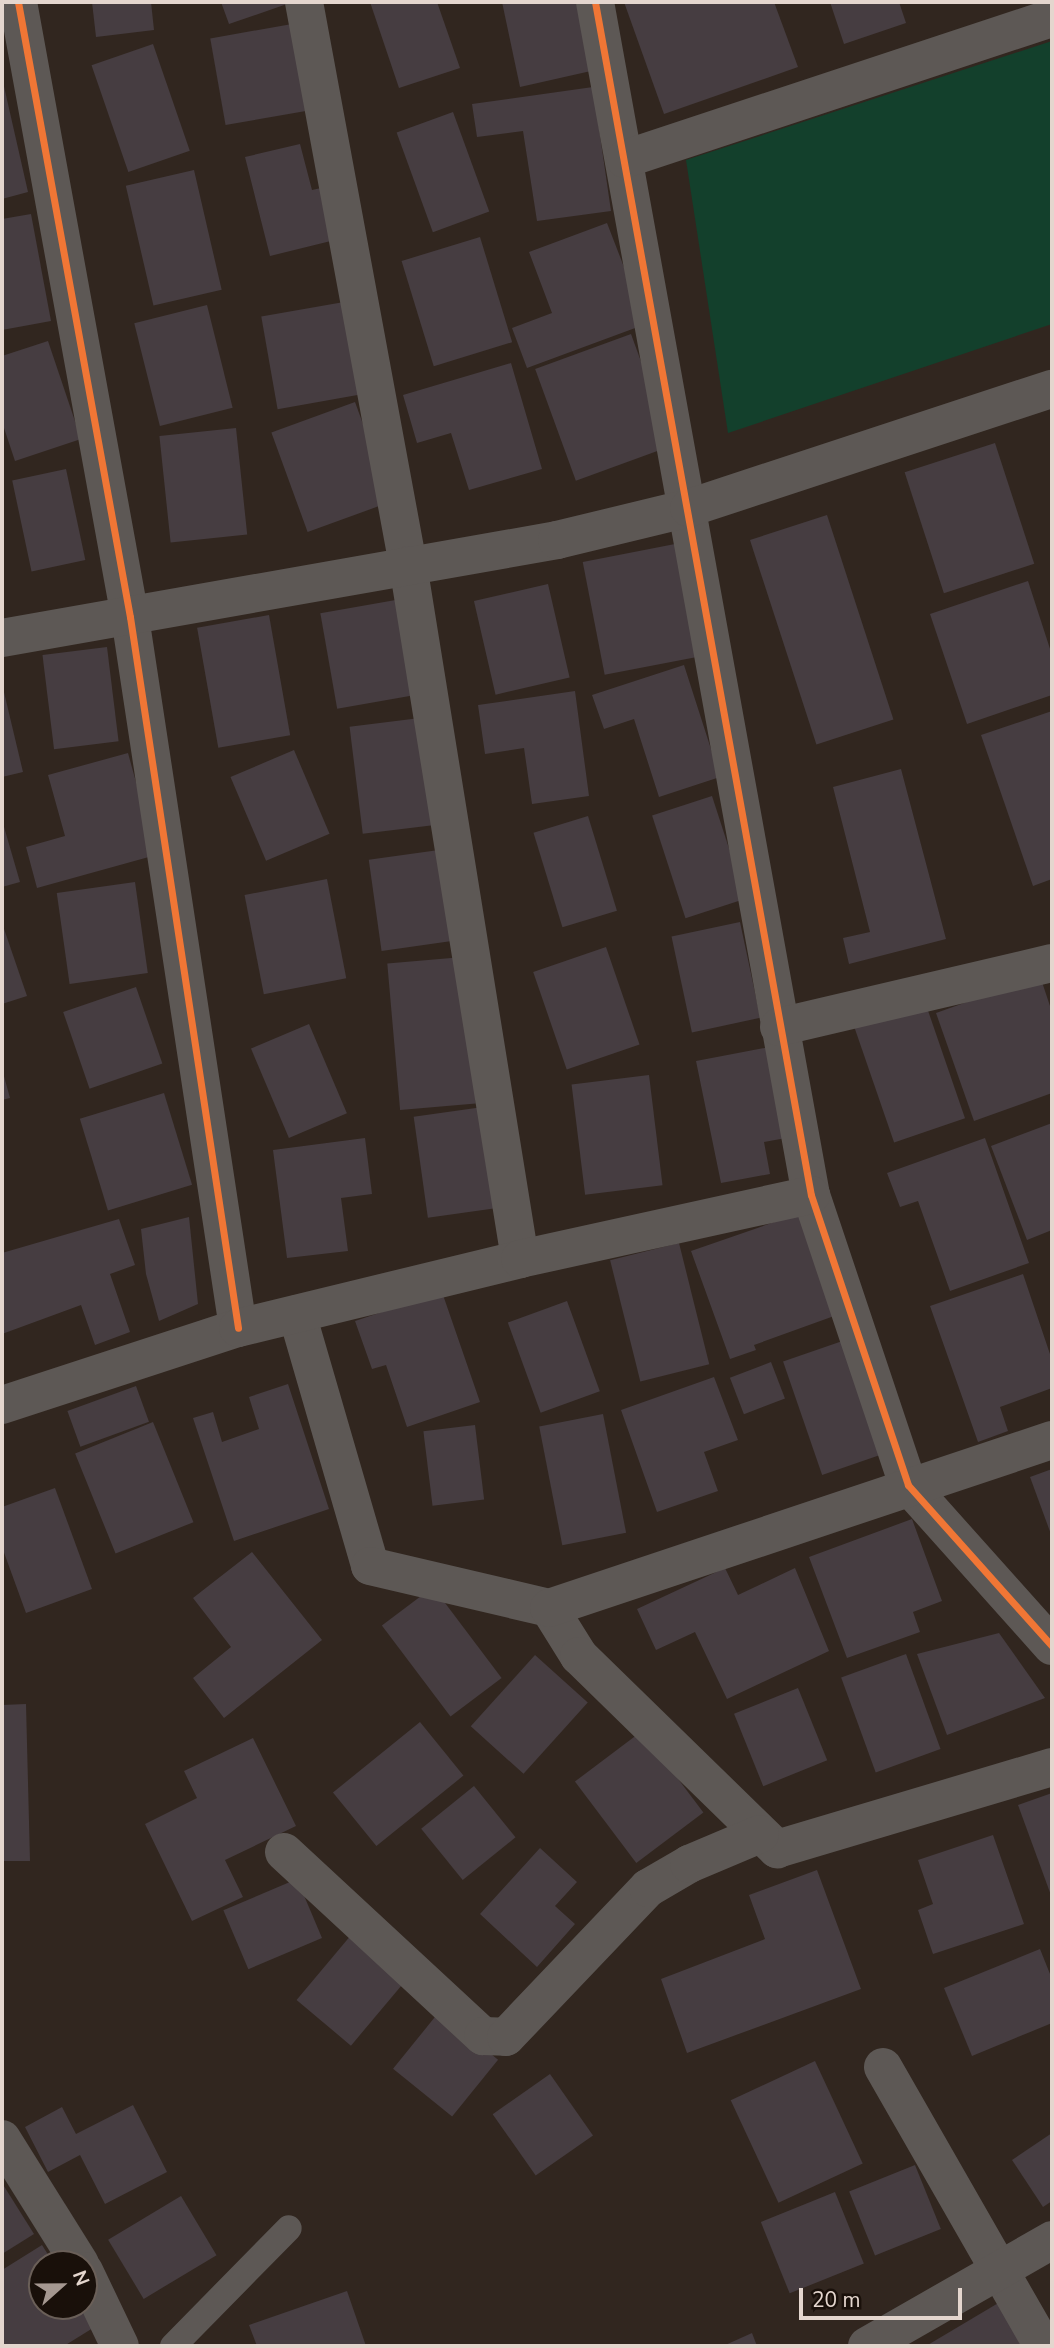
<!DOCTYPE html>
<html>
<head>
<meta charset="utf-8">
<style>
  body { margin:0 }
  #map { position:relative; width:1054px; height:2348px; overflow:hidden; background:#31261f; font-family:"Nunito Sans",sans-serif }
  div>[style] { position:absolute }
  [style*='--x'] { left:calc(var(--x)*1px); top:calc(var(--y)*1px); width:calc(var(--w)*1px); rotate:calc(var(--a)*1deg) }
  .green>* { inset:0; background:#13402c }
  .building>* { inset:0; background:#463d41; transform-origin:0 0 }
  .service>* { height:26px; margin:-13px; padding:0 13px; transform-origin:13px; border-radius:13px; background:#5d5855 }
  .minor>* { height:38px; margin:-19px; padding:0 19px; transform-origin:19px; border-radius:19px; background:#5d5855 }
  .cycleway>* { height:7px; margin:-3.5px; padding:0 3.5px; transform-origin:3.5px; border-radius:3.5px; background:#f07635 }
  span { translate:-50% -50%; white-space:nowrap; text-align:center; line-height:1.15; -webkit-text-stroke:5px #19100a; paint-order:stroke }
  .frame { position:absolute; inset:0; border:4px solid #e4d6ce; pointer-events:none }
  .north { position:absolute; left:28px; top:2250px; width:70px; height:70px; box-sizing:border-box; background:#19100a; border:2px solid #6a5f58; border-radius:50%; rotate:69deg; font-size:19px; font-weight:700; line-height:28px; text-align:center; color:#e4d6ce }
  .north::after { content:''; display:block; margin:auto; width:24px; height:32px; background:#a59891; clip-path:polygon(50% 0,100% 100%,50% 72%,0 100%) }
  .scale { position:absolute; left:799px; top:2288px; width:163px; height:32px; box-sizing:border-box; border:4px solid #e4d6ce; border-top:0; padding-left:9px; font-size:21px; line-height:24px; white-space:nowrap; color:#e4d6ce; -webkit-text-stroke:5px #19100a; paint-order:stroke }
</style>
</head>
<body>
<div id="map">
  <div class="green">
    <i style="clip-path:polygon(1052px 41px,1052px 324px,728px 433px,686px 160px)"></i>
  </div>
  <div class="building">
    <i style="clip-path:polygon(92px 2px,151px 2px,154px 30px,96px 37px)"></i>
    <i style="clip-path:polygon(221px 2px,286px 2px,287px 4px,229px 24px)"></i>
    <i style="clip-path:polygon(370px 2px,437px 2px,460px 68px,399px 88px)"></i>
    <i style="clip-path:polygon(502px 2px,576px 2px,591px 71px,520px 87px)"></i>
    <i style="clip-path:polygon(624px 2px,774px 2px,798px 67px,664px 114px)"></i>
    <i style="clip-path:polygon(830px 2px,899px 2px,906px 23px,844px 44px)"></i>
    <i style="left:292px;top:24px;width:88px;height:83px;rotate:80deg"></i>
    <i style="left:153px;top:44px;width:113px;height:65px;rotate:71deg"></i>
    <i style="clip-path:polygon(3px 82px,28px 192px,2px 199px,2px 83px)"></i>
    <i style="clip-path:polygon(593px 87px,611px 211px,537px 221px,523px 131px,477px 137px,472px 104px)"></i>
    <i style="left:453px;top:112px;width:106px;height:60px;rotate:70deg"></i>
    <i style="clip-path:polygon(300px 144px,312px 190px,330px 186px,343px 238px,270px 256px,245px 157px)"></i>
    <i style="left:194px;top:170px;width:123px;height:70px;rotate:77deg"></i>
    <i style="clip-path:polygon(31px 214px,51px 321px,2px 330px,2px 219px)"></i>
    <i style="clip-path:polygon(607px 223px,646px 324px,527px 368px,512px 328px,552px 313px,529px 252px)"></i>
    <i style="left:480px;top:237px;width:110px;height:82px;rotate:73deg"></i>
    <i style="left:344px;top:302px;width:94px;height:84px;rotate:80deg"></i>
    <i style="left:207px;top:305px;width:106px;height:75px;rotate:76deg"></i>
    <i style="left:631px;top:334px;width:119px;height:102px;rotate:70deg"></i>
    <i style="clip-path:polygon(48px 341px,81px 439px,15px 461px,2px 422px,2px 356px)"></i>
    <i style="clip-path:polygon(511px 363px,542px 469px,469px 490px,451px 433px,417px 443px,403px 395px)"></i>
    <i style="left:355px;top:402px;width:106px;height:89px;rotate:70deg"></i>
    <i style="left:236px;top:428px;width:107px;height:77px;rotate:84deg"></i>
    <i style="left:995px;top:443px;width:127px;height:95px;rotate:72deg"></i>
    <i style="left:66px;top:469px;width:93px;height:55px;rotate:78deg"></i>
    <i style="left:827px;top:515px;width:215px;height:81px;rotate:72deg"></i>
    <i style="left:675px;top:544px;width:115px;height:94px;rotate:79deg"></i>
    <i style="clip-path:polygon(1028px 581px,1052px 655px,1052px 695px,967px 724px,930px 614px)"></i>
    <i style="left:548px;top:584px;width:96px;height:76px;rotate:77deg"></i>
    <i style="left:407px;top:598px;width:97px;height:88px;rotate:80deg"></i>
    <i style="left:269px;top:615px;width:122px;height:73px;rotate:80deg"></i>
    <i style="left:107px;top:647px;width:95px;height:65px;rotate:83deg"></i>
    <i style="clip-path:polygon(684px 665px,720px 777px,659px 797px,634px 719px,604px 729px,592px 695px)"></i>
    <i style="clip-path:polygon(3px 688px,23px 772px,2px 777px,2px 689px)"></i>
    <i style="clip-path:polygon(575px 691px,589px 796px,532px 804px,524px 748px,485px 754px,478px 705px)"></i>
    <i style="clip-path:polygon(1052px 711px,1052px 879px,1033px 886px,981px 735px)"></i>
    <i style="left:428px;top:717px;width:108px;height:79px;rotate:83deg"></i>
    <i style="left:294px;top:750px;width:91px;height:69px;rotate:67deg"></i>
    <i style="clip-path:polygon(128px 753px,156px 855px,37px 888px,26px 847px,65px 836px,48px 775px)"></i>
    <i style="clip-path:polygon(901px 769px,946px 939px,849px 964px,843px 938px,870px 932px,833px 787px)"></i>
    <i style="left:712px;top:796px;width:108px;height:63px;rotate:72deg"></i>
    <i style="left:588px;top:816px;width:99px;height:57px;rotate:73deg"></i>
    <i style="clip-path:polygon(2px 820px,20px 882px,2px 887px)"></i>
    <i style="left:446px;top:849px;width:92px;height:78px;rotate:82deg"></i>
    <i style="left:327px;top:879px;width:101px;height:84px;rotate:79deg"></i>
    <i style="left:135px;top:882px;width:92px;height:79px;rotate:82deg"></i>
    <i style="left:740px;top:922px;width:98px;height:70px;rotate:78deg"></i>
    <i style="clip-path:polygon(2px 923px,27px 996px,2px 1004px)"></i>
    <i style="left:606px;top:947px;width:103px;height:77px;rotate:71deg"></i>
    <i style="left:463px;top:957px;width:147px;height:76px;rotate:85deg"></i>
    <i style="clip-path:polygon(1040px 976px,1052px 1012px,1052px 1093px,974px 1121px,936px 1013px)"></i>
    <i style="left:136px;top:987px;width:81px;height:77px;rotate:71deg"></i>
    <i style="left:924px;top:999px;width:126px;height:75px;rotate:71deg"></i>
    <i style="left:309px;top:1024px;width:97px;height:63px;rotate:67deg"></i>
    <i style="clip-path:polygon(780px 1045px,797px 1136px,764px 1142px,770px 1174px,721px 1183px,696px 1061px)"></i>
    <i style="clip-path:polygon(2px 1069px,10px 1098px,2px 1100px)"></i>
    <i style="left:649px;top:1075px;width:111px;height:78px;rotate:83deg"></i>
    <i style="left:164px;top:1093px;width:96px;height:88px;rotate:73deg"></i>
    <i style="left:483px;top:1107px;width:102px;height:70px;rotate:82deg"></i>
    <i style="clip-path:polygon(1052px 1123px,1052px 1230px,1027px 1240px,991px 1146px)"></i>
    <i style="clip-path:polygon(365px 1138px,372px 1194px,341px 1198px,348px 1251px,287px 1258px,273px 1150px)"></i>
    <i style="clip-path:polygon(985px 1138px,1029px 1263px,950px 1291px,918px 1201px,900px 1207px,887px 1173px)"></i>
    <i style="clip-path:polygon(812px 1209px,848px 1311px,754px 1345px,756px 1350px,730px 1359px,691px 1251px)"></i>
    <i style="clip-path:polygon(189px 1217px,198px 1304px,159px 1321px,146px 1274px,141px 1229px)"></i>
    <i style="clip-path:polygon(119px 1219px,135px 1265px,110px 1274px,130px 1332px,95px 1345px,81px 1305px,2px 1334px,2px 1253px)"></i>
    <i style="left:679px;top:1243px;width:125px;height:71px;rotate:76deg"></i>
    <i style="clip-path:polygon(1023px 1274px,1052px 1360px,1052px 1388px,1000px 1407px,1008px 1431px,978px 1442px,930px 1306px)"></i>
    <i style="clip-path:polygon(442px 1292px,480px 1402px,407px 1427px,386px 1365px,372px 1369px,355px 1321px)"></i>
    <i style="left:567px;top:1301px;width:96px;height:63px;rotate:70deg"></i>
    <i style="left:854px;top:1337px;width:120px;height:75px;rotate:71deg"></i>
    <i style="left:771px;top:1362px;width:39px;height:44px;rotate:69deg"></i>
    <i style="clip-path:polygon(714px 1377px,738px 1440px,704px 1452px,718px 1491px,657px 1512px,621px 1410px)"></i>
    <i style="clip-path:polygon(288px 1384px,329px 1509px,234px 1541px,193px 1418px,213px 1412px,222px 1442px,259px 1429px,249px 1397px)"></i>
    <i style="left:136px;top:1386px;width:38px;height:73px;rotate:70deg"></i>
    <i style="left:603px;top:1414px;width:121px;height:65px;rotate:79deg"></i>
    <i style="left:153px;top:1422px;width:108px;height:84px;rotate:68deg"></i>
    <i style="left:475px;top:1425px;width:75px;height:52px;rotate:83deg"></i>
    <i style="clip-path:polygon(1052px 1469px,1052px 1537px,1030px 1477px)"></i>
    <i style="clip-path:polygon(55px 1488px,92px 1589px,26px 1613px,2px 1547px,2px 1507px)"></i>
    <i style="clip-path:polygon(912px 1519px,942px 1601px,913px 1612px,920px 1632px,847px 1658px,809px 1557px)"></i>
    <i style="clip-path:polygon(252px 1552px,322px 1640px,224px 1718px,193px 1678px,231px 1647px,193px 1598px)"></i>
    <i style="clip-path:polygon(725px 1568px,738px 1595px,795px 1568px,829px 1651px,727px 1699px,695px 1632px,656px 1650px,637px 1609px)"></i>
    <i style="left:433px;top:1587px;width:114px;height:64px;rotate:53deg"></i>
    <i style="clip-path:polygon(999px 1633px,1045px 1698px,947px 1735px,917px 1654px)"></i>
    <i style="left:906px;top:1654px;width:101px;height:69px;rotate:70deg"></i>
    <i style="left:535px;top:1655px;width:71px;height:96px;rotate:42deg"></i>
    <i style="left:798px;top:1688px;width:78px;height:69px;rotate:68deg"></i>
    <i style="clip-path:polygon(26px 1704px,30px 1861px,2px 1861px,2px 1705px)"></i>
    <i style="left:420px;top:1722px;width:69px;height:112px;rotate:51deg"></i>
    <i style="left:642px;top:1731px;width:102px;height:84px;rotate:53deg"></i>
    <i style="clip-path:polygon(253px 1738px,296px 1826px,225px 1860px,243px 1897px,192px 1921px,145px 1824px,197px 1798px,184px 1771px)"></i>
    <i style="left:474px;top:1786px;width:66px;height:68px;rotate:51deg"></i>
    <i style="clip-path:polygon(1052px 1793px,1052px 1898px,1018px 1805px)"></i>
    <i style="clip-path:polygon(993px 1835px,1024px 1924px,933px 1954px,918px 1910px,933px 1904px,918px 1860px)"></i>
    <i style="clip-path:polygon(540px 1848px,577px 1882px,555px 1906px,575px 1924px,537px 1967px,480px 1914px)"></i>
    <i style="clip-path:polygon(817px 1870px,861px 1989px,687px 2053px,661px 1979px,765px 1939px,749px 1895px)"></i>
    <i style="left:297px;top:1879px;width:64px;height:80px;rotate:67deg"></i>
    <i style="left:357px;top:1928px;width:71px;height:94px;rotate:40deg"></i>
    <i style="clip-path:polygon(1040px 1949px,1052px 1979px,1052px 2023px,972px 2056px,944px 1988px)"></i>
    <i style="left:439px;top:2012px;width:76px;height:73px;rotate:39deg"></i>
    <i style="left:815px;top:2061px;width:113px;height:93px;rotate:65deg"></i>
    <i style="left:550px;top:2074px;width:75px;height:70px;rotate:55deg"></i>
    <i style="clip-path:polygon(133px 2105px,167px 2172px,105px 2204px,80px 2155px,48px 2172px,25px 2127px,62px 2107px,76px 2134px)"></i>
    <i style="clip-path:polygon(1052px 2133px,1052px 2201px,1043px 2207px,1012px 2160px)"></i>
    <i style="left:915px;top:2165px;width:69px;height:71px;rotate:68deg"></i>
    <i style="clip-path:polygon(2px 2183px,34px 2234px,2px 2254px)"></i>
    <i style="left:835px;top:2192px;width:77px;height:80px;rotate:68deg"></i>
    <i style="left:181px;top:2196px;width:69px;height:85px;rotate:59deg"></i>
    <i style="clip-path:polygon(42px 2245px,54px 2264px,42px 2264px,42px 2306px,80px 2306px,93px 2328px,64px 2346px,2px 2346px,2px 2270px)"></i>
    <i style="clip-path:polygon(347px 2291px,366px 2346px,257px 2346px,249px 2325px)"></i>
    <i style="clip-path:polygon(1000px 2302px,1026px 2346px,926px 2346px)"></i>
    <i style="clip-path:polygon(752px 2333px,757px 2346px,723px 2346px)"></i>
  </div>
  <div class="service">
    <i style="--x:173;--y:2346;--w:165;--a:-45.5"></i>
  </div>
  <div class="minor">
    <i style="--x:18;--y:2;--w:625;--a:79.68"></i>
    <i style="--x:130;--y:617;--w:719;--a:81.36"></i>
    <i style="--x:304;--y:2;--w:573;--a:79.53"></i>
    <i style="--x:408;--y:565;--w:703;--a:80.83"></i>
    <i style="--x:595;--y:2;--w:1212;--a:79.74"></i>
    <i style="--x:811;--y:1195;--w:306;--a:71.5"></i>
    <i style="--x:908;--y:1485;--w:216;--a:48.2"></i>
    <i style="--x:625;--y:159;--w:450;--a:-18.3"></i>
    <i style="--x:2;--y:638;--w:564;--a:-10.01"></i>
    <i style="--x:557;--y:540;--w:136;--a:-13.6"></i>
    <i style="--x:689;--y:508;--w:382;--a:-18.2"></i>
    <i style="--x:779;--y:1027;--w:280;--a:-13.2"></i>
    <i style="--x:297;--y:1314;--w:262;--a:73.8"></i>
    <i style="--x:370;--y:1566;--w:184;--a:13.2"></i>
    <i style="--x:549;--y:1608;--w:57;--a:58"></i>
    <i style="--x:579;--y:1656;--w:277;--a:44.3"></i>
    <i style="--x:777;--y:1849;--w:287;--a:-16.6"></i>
    <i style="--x:2;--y:1405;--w:248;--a:-18.1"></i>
    <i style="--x:238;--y:1328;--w:290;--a:-13.7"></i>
    <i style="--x:520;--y:1259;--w:298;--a:-12.4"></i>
    <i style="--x:549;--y:1608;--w:530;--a:-18.47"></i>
    <i style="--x:284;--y:1852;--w:271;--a:42.8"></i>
    <i style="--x:483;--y:2036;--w:23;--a:2"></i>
    <i style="--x:506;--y:2037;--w:206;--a:-46.4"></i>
    <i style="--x:648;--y:1888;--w:48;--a:-30.3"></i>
    <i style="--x:689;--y:1864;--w:77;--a:-22.9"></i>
    <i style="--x:883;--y:2067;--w:322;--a:60.2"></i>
    <i style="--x:2;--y:2139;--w:147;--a:58"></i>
    <i style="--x:84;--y:2271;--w:83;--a:64.4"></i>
    <i style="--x:867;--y:2346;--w:213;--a:-29.8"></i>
  </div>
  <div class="cycleway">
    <i style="--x:18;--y:2;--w:625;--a:79.68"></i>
    <i style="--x:130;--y:617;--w:719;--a:81.36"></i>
    <i style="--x:595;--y:2;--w:1212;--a:79.74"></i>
    <i style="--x:811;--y:1195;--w:306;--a:71.5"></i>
    <i style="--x:908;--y:1485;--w:216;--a:48.2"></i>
  </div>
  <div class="frame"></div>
  <div class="north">N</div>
  <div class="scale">20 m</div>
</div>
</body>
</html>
